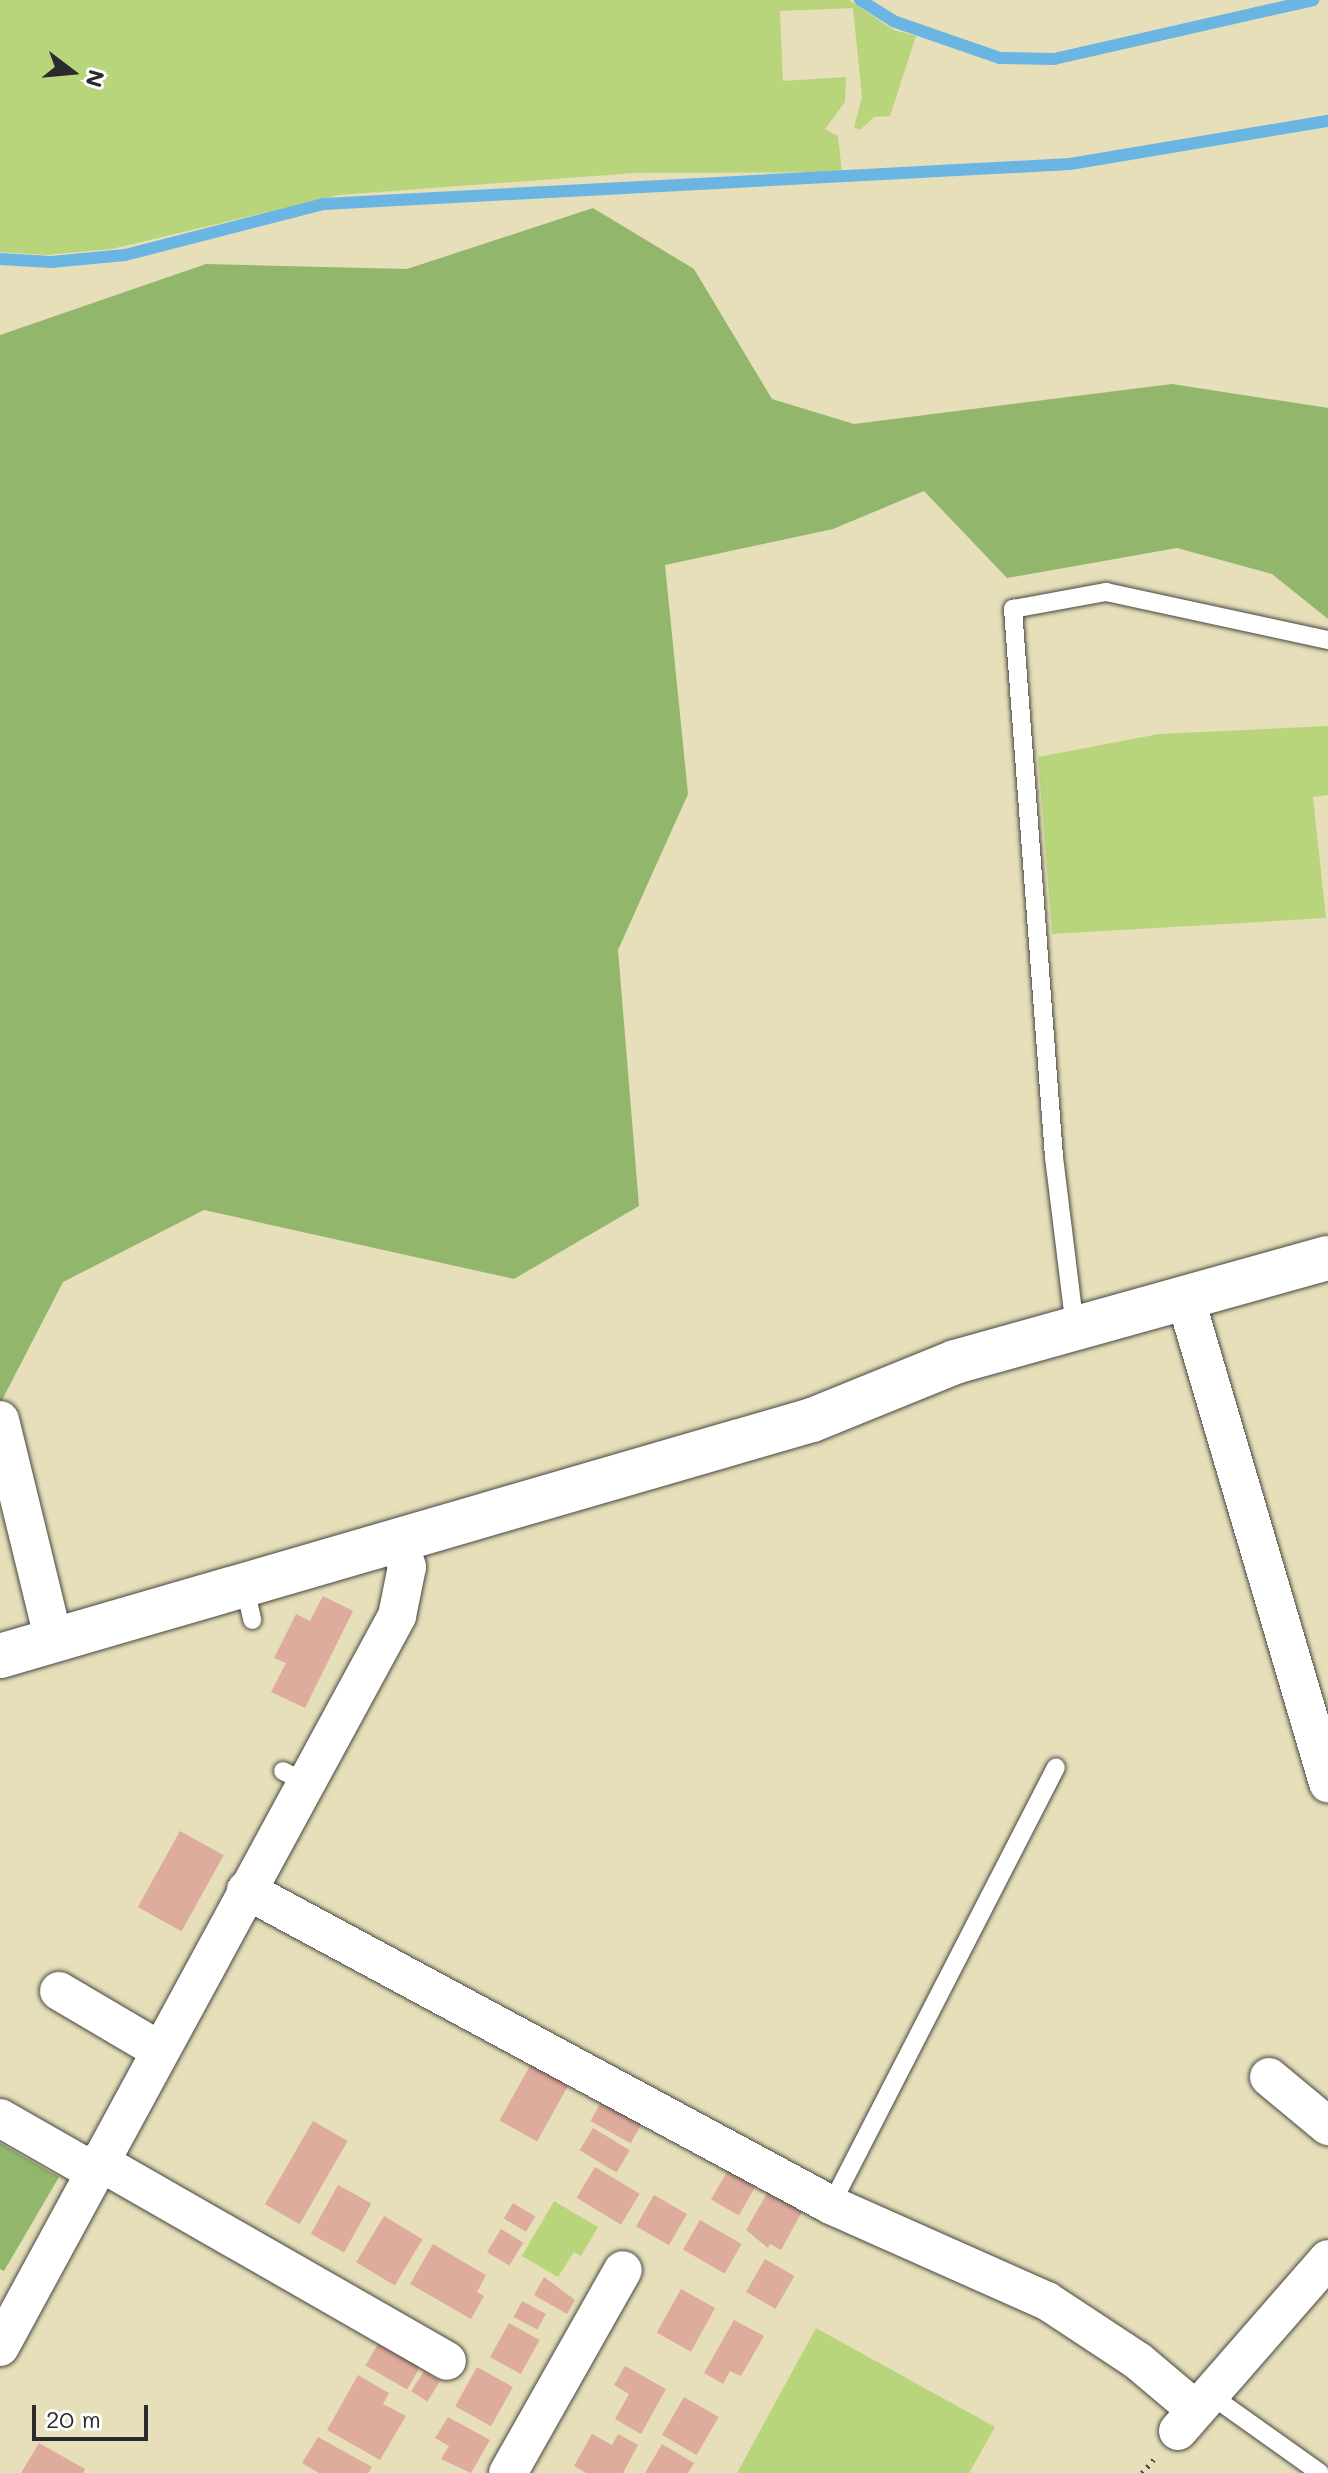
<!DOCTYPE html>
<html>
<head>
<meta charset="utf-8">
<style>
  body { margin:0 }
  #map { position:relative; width:1328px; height:2473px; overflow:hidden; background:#e6dfba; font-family:Mali,sans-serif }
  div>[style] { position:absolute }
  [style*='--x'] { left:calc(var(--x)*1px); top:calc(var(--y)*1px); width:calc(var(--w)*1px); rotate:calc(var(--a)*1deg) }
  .green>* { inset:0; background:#b8d57c }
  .forest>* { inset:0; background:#92b66c }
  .stream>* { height:12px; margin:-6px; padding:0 6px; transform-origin:6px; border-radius:6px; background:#6bb5e3 }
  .building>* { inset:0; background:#deac9c; transform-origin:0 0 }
  .path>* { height:5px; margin-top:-2.5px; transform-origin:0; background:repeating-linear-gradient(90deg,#474640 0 2px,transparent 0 8px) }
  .roads { filter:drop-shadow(0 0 2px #474640) drop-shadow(0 0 2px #474640) }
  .service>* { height:18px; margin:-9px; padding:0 9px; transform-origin:9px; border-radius:9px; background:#fff }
  .minor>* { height:38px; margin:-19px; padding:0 19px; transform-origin:19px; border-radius:19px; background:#fff }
  .tertiary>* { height:44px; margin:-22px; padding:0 22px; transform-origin:22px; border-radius:22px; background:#fff }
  span { translate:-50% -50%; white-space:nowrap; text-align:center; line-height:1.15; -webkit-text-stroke:8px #fff; paint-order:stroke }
  .north { position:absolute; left:32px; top:32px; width:80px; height:80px; -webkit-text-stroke:6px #fff; paint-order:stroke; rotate:106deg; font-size:22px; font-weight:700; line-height:32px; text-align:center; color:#2b2b2b }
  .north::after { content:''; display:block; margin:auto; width:28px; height:36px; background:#2b2b2b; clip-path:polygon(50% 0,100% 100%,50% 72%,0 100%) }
  .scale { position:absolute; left:32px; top:2405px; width:116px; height:36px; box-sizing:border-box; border:4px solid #2b2b2b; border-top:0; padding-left:10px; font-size:24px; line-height:28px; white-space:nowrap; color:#2b2b2b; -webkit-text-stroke:6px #fff; paint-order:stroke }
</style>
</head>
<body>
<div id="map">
  <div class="green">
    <i style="clip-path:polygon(0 0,849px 0,894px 30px,916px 36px,890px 116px,874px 117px,860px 130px,854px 127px,862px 97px,853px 8px,780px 11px,783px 81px,846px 77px,845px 102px,825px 129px,838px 136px,842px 172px,635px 173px,339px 195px,112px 249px,46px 255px,0 252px)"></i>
    <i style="clip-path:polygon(1328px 726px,1328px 795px,1313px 797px,1326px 918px,1052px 934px,1038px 757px,1159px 734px)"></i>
    <i style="clip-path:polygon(554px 2201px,598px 2227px,581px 2256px,574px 2252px,558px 2277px,522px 2256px)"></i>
    <i style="clip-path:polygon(816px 2328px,995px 2427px,969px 2473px,737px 2473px)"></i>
  </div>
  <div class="forest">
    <i style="clip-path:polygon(593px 208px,694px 269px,772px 399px,854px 424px,1172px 384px,1328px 408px,1328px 619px,1272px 574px,1177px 548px,1007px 578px,924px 491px,833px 529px,665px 565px,688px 794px,618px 950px,639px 1206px,514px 1279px,204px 1210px,63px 1282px,0 1404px,0 335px,206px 264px,407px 269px)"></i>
    <i style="clip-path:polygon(0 2143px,59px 2177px,4px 2271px,0 2269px)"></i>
  </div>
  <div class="stream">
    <i style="--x:860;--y:0;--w:39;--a:32"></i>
    <i style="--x:893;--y:21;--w:113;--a:19.1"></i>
    <i style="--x:1000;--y:58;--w:54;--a:1.1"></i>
    <i style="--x:1054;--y:59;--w:266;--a:-12.8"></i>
    <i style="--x:0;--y:259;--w:51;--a:3.4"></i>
    <i style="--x:51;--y:262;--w:74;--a:-5.4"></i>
    <i style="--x:125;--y:255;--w:205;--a:-14.4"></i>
    <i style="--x:324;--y:204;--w:747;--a:-3.07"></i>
    <i style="--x:1070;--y:164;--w:262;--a:-9.5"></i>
  </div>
  <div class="building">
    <i style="clip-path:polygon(323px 1596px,353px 1611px,305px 1708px,271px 1692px,286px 1663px,274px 1658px,296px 1614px,310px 1621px)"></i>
    <i style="left:180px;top:1831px;width:50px;height:87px;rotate:29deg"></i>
    <i style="left:532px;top:2062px;width:43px;height:67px;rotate:29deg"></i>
    <i style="left:606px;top:2093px;width:46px;height:32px;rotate:29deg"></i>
    <i style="left:313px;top:2121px;width:40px;height:96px;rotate:30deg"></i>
    <i style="left:593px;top:2128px;width:43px;height:26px;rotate:31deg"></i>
    <i style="left:595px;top:2167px;width:52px;height:36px;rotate:31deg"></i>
    <i style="left:728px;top:2170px;width:32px;height:34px;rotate:30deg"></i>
    <i style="left:338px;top:2185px;width:38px;height:56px;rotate:29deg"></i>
    <i style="clip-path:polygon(770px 2188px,804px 2208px,781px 2250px,770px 2244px,768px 2248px,746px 2230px)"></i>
    <i style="left:654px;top:2195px;width:38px;height:36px;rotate:30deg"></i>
    <i style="left:513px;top:2203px;width:26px;height:18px;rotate:31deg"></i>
    <i style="left:384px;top:2216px;width:45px;height:54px;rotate:31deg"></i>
    <i style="left:700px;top:2220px;width:48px;height:34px;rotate:30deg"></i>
    <i style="left:501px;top:2229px;width:26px;height:27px;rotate:31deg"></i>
    <i style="clip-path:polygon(433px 2244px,486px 2275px,477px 2292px,484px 2296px,471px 2319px,410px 2284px)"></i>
    <i style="left:765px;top:2259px;width:34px;height:38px;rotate:30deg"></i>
    <i style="clip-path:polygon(544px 2277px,575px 2300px,567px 2314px,534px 2295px)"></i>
    <i style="left:681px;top:2289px;width:39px;height:50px;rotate:29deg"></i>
    <i style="left:522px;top:2301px;width:27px;height:18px;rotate:28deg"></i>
    <i style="clip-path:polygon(734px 2320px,764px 2336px,741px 2376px,730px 2371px,723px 2384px,704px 2373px)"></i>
    <i style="left:509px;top:2323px;width:35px;height:39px;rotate:29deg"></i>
    <i style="left:379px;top:2342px;width:48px;height:27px;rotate:30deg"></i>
    <i style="clip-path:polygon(625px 2366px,666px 2389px,641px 2434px,615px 2419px,629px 2394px,614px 2385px)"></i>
    <i style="left:477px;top:2367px;width:41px;height:45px;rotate:29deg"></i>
    <i style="left:424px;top:2371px;width:19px;height:24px;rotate:32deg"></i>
    <i style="clip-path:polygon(358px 2375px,389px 2393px,383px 2404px,406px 2416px,380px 2460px,327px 2430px)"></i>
    <i style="left:684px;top:2397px;width:40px;height:44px;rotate:30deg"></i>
    <i style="clip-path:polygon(448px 2417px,490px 2440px,471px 2473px,441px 2459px,449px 2446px,435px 2438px)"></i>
    <i style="clip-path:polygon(592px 2434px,612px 2445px,618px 2434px,638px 2445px,623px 2473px,586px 2473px,574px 2466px)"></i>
    <i style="clip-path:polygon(318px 2437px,372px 2467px,368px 2473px,319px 2473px,302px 2463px)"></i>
    <i style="clip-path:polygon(39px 2443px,85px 2469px,83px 2473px,21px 2473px)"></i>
    <i style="clip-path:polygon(662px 2444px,694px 2463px,688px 2473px,645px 2473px)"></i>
  </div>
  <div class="path">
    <i style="--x:1142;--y:2473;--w:18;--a:-49"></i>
  </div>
  <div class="roads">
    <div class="service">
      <i style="--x:1075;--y:1328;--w:172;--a:-97"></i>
      <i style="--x:1054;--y:1157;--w:550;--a:-94.28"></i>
      <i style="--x:1013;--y:609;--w:95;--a:-10.4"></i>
      <i style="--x:1106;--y:592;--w:227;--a:12.2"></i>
      <i style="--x:244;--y:1584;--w:37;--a:77"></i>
      <i style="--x:283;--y:1771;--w:22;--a:27"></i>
      <i style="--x:831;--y:2205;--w:492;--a:-62.8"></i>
      <i style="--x:1209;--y:2394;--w:136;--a:35.4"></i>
    </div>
    <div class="minor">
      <i style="--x:1185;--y:1297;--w:507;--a:73.6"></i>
      <i style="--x:0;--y:1420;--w:224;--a:76.3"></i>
      <i style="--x:246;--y:1890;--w:664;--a:28.3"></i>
      <i style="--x:831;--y:2205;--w:236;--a:24"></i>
      <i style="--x:1047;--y:2301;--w:109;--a:33.4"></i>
      <i style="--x:1138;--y:2361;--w:76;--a:40.2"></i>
      <i style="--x:59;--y:1991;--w:116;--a:30.5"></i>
      <i style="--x:1269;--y:2077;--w:77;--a:39.7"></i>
      <i style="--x:0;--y:2118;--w:107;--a:29.7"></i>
      <i style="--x:98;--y:2161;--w:402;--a:29.8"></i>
      <i style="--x:0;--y:2347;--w:832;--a:-61.49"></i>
      <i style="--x:397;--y:1616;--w:50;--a:-78.5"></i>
      <i style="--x:407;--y:1567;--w:29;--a:-108"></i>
      <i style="--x:1178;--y:2431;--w:228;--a:-48.9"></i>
      <i style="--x:508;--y:2473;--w:233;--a:-60.5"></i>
    </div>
    <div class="tertiary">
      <i style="--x:0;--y:1656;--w:846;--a:-16.21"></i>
      <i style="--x:812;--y:1420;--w:154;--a:-22.1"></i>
      <i style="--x:955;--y:1362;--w:387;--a:-15.6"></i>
    </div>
  </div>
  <div class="north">N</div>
  <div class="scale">20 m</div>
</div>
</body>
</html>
